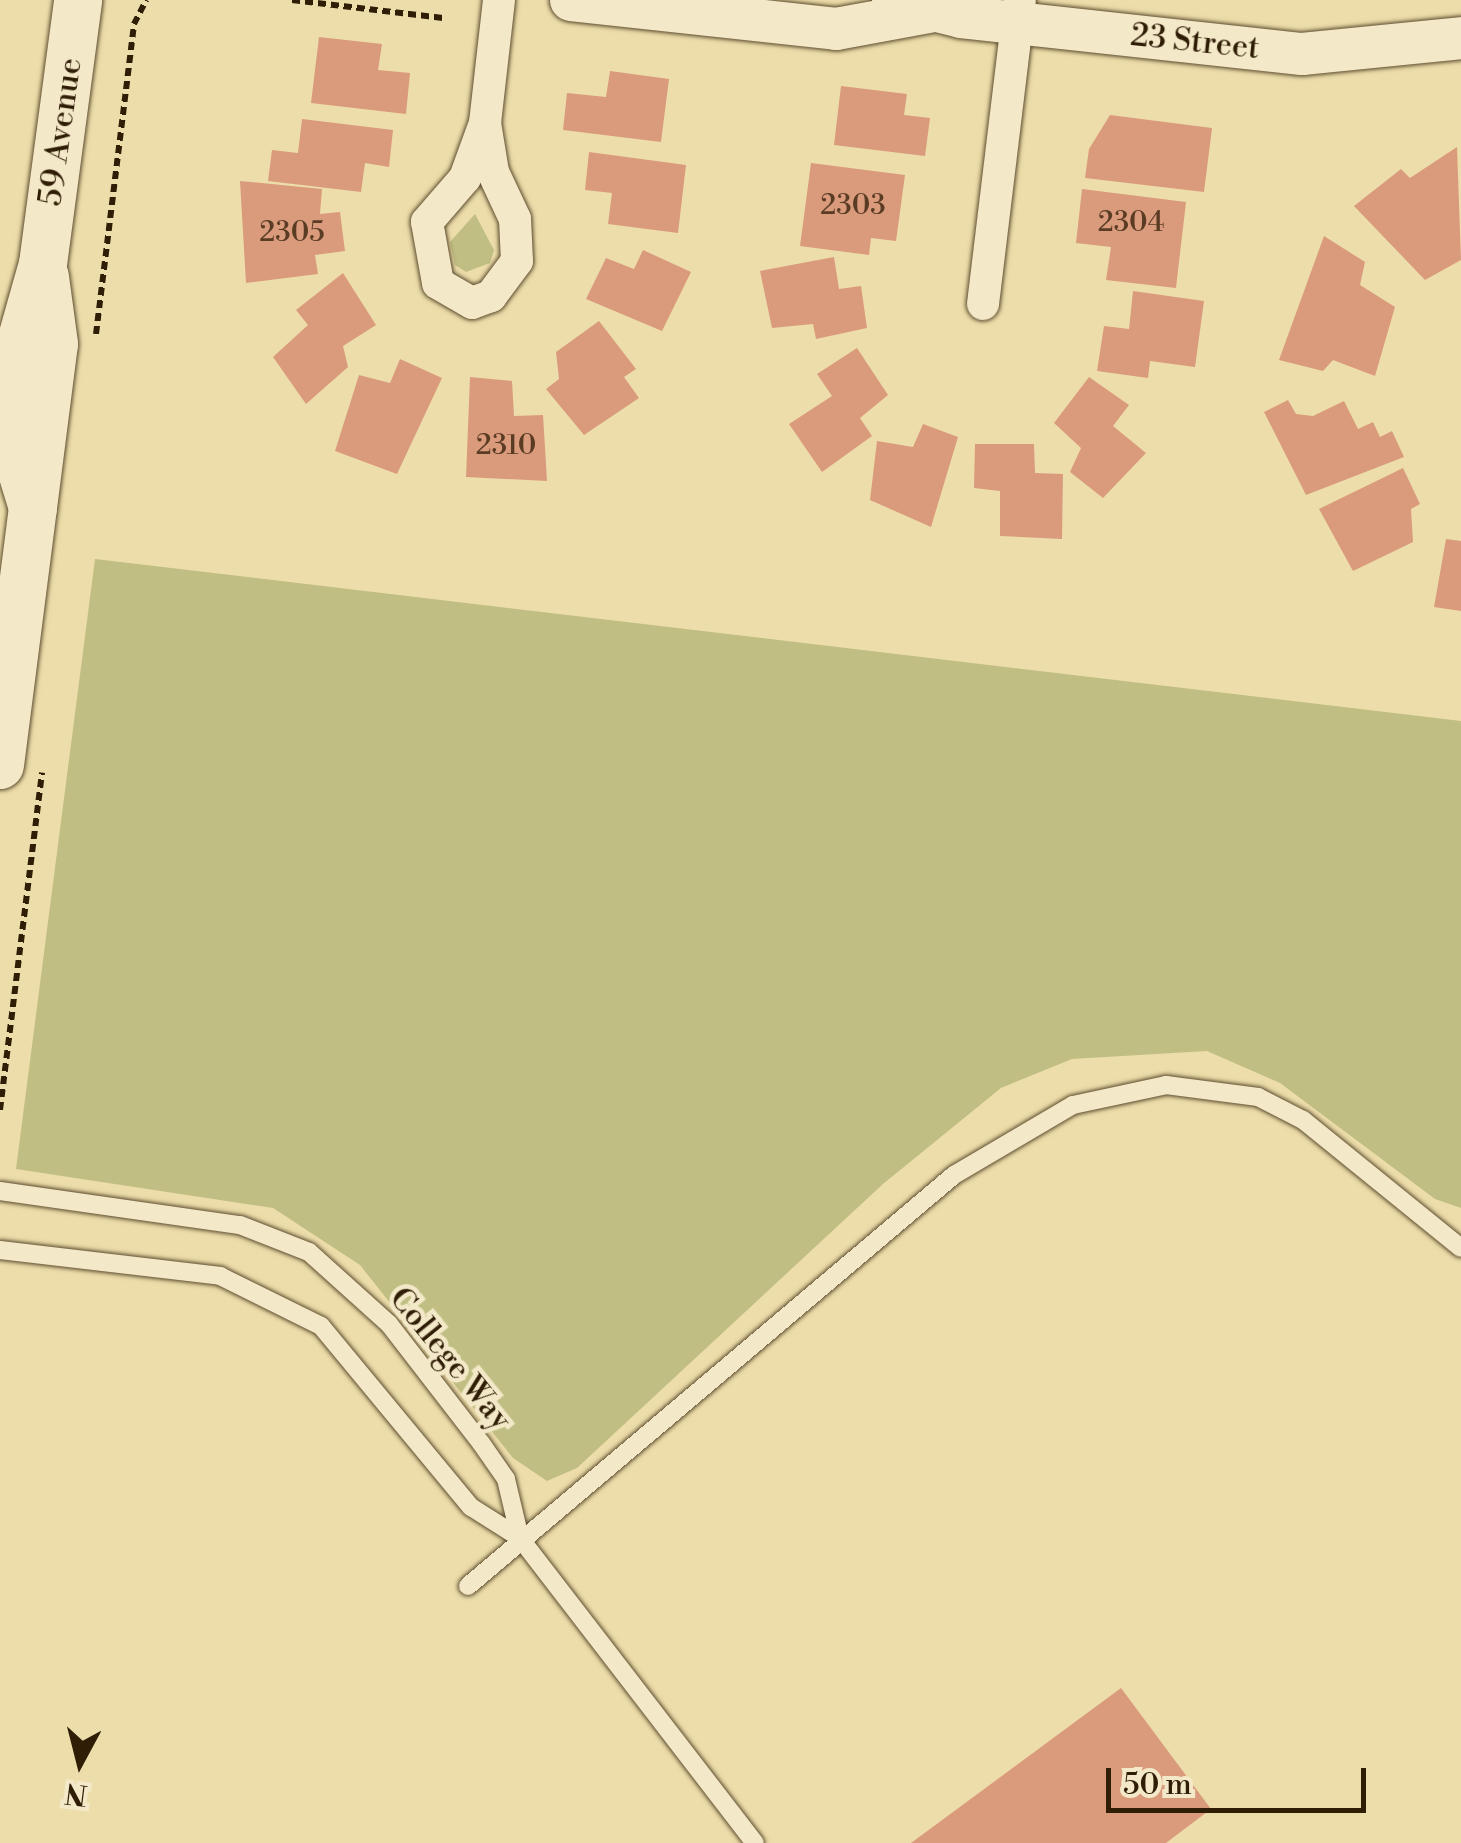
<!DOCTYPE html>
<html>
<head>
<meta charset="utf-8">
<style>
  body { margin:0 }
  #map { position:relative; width:1461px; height:1843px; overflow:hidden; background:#edddaa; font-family:"Libre Bodoni",serif }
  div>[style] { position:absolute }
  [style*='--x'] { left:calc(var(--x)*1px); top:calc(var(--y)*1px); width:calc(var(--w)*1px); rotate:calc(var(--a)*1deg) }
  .green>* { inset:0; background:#c0be83 }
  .building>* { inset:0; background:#da9b7d }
  .path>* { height:6px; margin-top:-3px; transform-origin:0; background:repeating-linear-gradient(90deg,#2f1d06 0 8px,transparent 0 13px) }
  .roads { filter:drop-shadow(0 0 2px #5e4d2f) drop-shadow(0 0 2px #5e4d2f) }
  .service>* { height:18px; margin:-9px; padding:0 9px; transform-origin:9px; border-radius:9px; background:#f3e9c8 }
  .minor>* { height:32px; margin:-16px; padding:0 16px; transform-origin:16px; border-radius:16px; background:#f3e9c8 }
  .tertiary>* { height:42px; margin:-21px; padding:0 21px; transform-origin:21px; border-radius:21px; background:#f3e9c8 }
  .secondary>* { height:48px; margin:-24px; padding:0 24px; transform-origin:24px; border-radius:24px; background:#f3e9c8 }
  span { translate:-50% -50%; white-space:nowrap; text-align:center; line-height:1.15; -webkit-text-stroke:9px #f3e9c8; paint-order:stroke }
  .number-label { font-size:28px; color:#5a3c24 }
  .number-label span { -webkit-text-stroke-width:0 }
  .street-label { font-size:32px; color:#2f1d06 }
  .north { position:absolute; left:30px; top:1713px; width:100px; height:100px; -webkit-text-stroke:8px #f3e9c8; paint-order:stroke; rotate:187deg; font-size:28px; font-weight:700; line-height:40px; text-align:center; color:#2f1d06 }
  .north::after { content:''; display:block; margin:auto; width:35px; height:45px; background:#2f1d06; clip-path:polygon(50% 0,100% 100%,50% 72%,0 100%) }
  .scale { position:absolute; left:1106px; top:1768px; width:260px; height:45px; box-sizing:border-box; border:5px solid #2f1d06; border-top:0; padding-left:12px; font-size:30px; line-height:35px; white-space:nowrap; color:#2f1d06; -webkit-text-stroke:8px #f3e9c8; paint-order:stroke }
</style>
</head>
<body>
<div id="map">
  <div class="green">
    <i style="clip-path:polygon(475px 214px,494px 250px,490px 263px,466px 272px,455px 265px,450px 242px)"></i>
    <i style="clip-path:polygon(95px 559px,1461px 721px,1461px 1208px,1435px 1199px,1280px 1083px,1207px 1051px,1072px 1059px,1001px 1088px,883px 1184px,577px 1468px,547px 1481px,513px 1458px,360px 1265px,273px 1208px,16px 1169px)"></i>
  </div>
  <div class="building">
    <i style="clip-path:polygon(319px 37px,382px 44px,378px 70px,410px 73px,406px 114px,311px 103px)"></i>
    <i style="clip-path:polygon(610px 71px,669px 79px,661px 142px,563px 130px,567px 93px,606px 97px)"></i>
    <i style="clip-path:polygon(841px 86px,907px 94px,904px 115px,930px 118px,925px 156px,834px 145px)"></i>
    <i style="clip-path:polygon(1110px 115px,1212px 128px,1204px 192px,1085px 178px,1089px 149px)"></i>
    <i style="clip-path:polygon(302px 119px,393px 130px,389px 167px,365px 163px,361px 192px,268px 181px,272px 150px,298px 153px)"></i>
    <i style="clip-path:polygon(1457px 147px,1461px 260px,1425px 280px,1354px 206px,1401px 169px,1410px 178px)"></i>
    <i style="clip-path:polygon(589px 152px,686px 165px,678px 233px,608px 224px,612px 193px,585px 190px)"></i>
    <i style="clip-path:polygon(811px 163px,905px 175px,896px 241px,871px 238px,869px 255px,800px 246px)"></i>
    <i style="clip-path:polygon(240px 181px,322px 189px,320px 214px,340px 212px,345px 251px,315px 255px,318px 274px,246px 283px)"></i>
    <i style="clip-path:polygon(1082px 189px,1186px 202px,1176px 288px,1106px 280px,1111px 247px,1076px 243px)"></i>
    <i style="clip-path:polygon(1324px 236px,1365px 262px,1360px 285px,1395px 307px,1375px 376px,1333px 360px,1323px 371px,1279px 360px)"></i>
    <i style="clip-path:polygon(643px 250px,691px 272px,662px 331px,586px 299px,606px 258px,634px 269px)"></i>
    <i style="clip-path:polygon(834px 257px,839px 289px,861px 286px,867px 328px,816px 339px,813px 324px,772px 328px,760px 271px)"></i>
    <i style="clip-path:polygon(343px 273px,376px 325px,343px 346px,348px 367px,306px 404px,273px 357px,308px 325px,296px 310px)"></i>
    <i style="clip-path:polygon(1133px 291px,1204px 301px,1195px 367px,1150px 361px,1148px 378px,1097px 371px,1104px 326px,1129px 329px)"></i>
    <i style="clip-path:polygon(599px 321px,636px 369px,624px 377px,639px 398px,584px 435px,546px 389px,559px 379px,556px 352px)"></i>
    <i style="clip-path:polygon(857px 348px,888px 395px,860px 418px,872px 436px,822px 472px,789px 424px,832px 396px,817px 374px)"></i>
    <i style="clip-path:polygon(400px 359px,442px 378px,397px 474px,335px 451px,359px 375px,390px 383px)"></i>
    <i style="clip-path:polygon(470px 377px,512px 381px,514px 416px,543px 415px,547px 481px,466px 477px)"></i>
    <i style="clip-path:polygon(1089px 377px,1129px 405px,1113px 426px,1146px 453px,1103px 498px,1070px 472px,1081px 448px,1054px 423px)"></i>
    <i style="clip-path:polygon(1288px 400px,1296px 414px,1313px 416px,1344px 401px,1358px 429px,1373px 422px,1380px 437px,1392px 431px,1404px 457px,1306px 495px,1264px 412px)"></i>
    <i style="clip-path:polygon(923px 424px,958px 437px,931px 527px,870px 500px,877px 441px,913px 447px)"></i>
    <i style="clip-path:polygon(975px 444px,1034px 444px,1035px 473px,1063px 474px,1062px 539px,1000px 536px,1000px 491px,974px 488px)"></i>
    <i style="clip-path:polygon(1403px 468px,1420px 504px,1411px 509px,1413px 542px,1353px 571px,1319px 509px)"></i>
    <i style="clip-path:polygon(1446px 539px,1461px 541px,1461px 611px,1434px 607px)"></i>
    <i style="clip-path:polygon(1121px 1688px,1211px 1809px,1166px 1843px,911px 1843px)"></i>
  </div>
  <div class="path">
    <i style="--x:292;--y:0;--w:152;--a:6.8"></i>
    <i style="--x:96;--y:334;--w:312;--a:-83"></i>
    <i style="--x:134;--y:24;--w:27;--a:-63"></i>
    <i style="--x:0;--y:1110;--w:340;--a:-82.9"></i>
  </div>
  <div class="roads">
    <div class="service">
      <i style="--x:0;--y:1191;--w:242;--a:8.1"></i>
      <i style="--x:240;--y:1225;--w:74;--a:21.4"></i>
      <i style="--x:309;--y:1252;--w:108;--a:42"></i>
      <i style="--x:389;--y:1324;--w:150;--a:52.3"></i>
      <i style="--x:481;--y:1443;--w:44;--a:55.2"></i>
      <i style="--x:506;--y:1479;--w:61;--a:76.7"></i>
      <i style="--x:0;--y:1250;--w:222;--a:6.7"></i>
      <i style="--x:220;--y:1276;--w:113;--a:26.3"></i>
      <i style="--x:321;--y:1326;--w:235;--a:50.4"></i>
      <i style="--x:471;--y:1507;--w:58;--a:32.3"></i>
      <i style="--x:520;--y:1538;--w:385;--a:52.4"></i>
      <i style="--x:468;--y:1586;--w:636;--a:-40.22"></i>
      <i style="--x:954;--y:1175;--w:138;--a:-30.5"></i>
      <i style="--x:1073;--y:1105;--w:95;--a:-12.1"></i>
      <i style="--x:1166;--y:1085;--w:93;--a:7.4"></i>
      <i style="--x:1258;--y:1097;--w:51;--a:27.1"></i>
      <i style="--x:1303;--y:1120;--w:203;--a:39"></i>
    </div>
    <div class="minor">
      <i style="--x:485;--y:123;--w:50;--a:80.7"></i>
      <i style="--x:493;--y:172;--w:52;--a:64.9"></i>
      <i style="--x:515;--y:219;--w:42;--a:87.3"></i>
      <i style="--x:517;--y:261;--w:44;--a:126.6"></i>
      <i style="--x:491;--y:296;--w:20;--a:160"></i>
      <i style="--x:472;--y:303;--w:39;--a:-150"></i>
      <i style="--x:438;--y:283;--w:62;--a:-100.2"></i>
      <i style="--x:427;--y:222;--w:58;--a:-49.2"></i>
      <i style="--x:465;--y:178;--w:59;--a:-70"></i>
      <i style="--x:485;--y:123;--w:124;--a:-83.5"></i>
      <i style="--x:983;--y:304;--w:306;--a:-83.1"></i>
    </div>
    <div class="tertiary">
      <i style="--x:571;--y:0;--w:267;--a:6.2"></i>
      <i style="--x:836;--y:29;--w:95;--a:-10.4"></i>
      <i style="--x:893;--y:0;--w:70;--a:14"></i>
      <i style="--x:961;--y:17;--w:343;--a:6.2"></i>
      <i style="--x:1302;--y:54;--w:160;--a:-5.7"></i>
    </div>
    <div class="secondary">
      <i style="--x:33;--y:508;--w:89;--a:-107"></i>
      <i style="--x:7;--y:423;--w:46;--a:-85"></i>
      <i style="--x:11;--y:377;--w:117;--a:-74.2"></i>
      <i style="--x:43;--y:264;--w:266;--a:-82.4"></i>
      <i style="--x:0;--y:765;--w:424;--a:-82.7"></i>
      <i style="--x:54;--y:344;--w:68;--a:-97.7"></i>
    </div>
  </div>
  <div class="number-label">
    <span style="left:853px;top:206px">2303</span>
    <span style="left:1131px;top:223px">2304</span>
    <span style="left:292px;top:233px">2305</span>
    <span style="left:506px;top:446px">2310</span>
  </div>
  <div class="street-label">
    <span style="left:1195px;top:42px;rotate:6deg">23 Street</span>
    <span style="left:61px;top:132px;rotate:-82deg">59 Avenue</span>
    <span style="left:450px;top:1359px;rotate:51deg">College Way</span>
  </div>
  <div class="north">N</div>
  <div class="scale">50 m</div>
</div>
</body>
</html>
